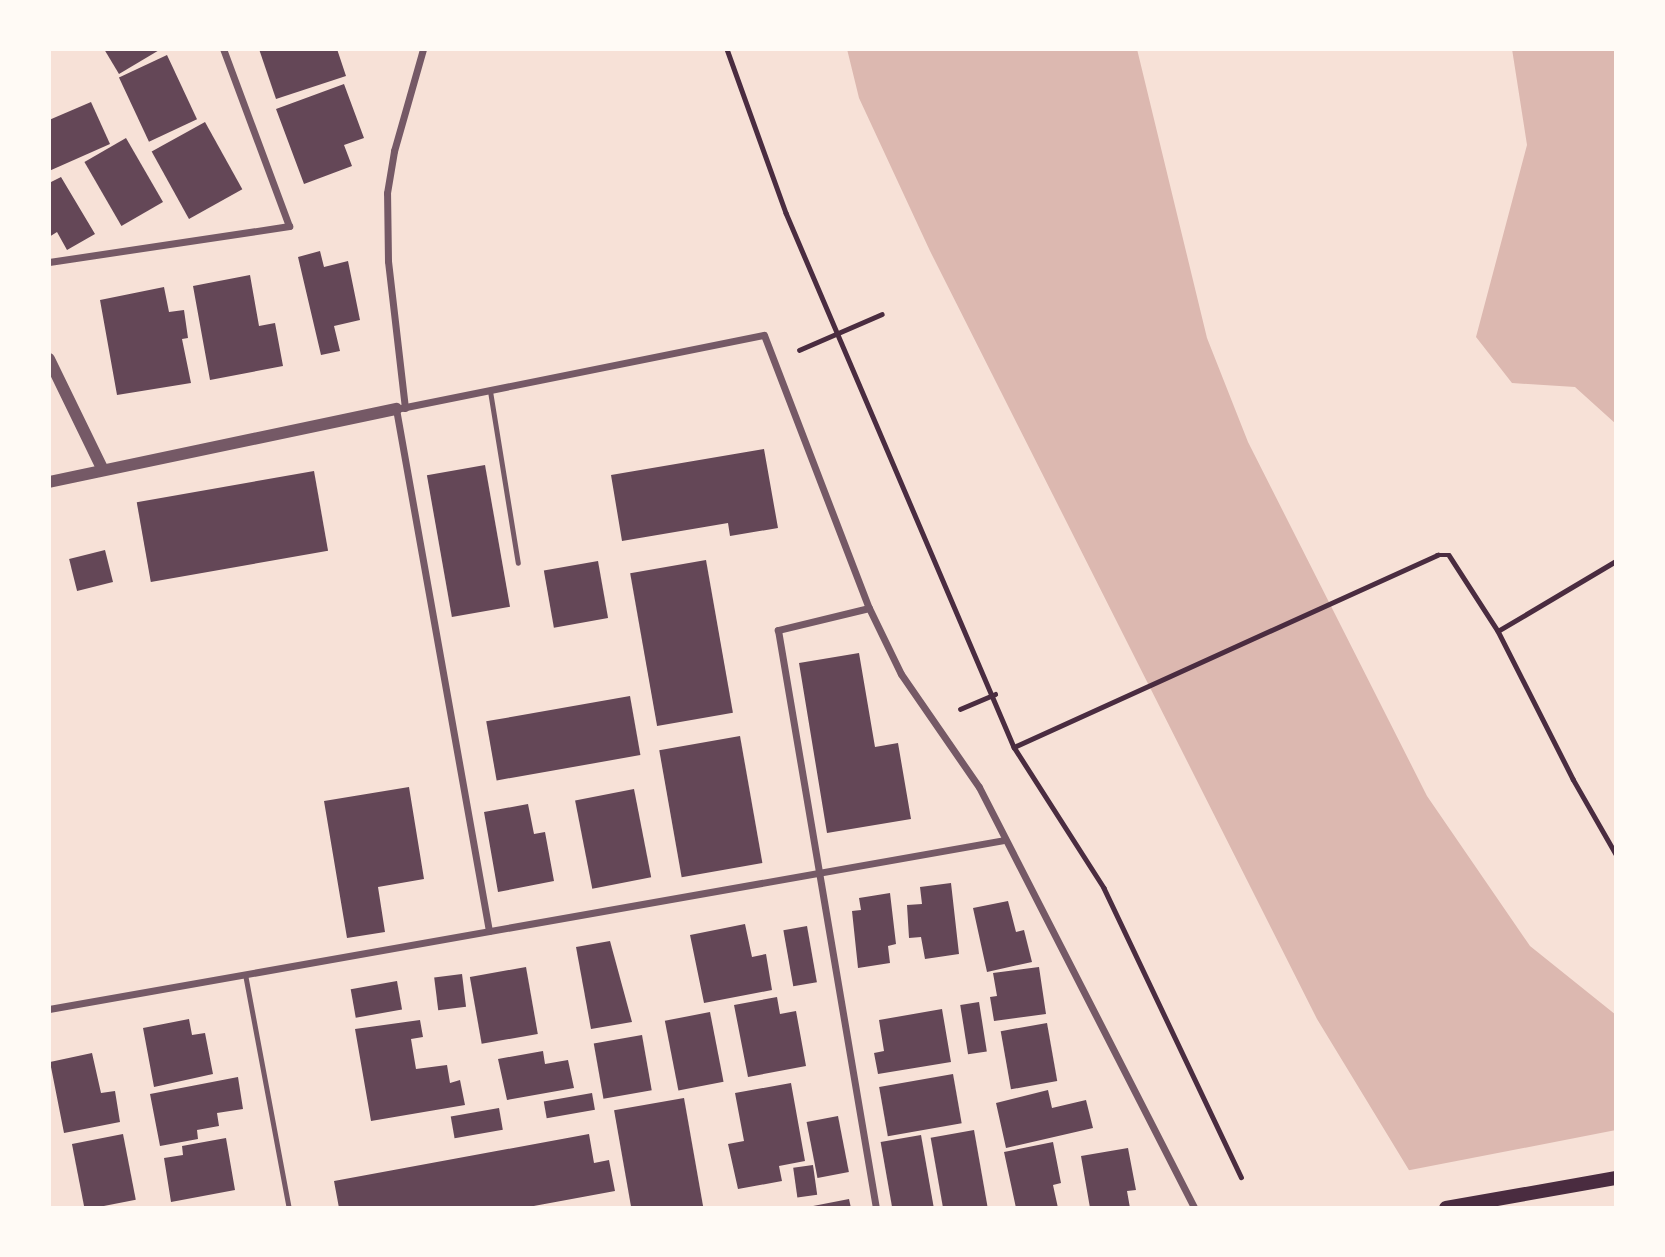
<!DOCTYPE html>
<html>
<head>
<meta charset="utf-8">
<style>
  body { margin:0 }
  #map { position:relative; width:1665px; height:1257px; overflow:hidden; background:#f7e1d7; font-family:"DM Sans",sans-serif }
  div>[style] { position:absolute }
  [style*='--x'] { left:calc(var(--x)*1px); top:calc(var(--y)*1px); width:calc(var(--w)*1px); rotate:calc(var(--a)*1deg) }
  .water>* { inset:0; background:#dcb8b0 }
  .pier>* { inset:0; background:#f7e1d7 }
  .building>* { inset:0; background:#644757; transform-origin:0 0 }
  .path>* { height:4.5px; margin:-2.25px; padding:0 2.25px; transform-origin:2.25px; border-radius:2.25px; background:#4a2c40 }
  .service>* { height:5px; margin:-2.5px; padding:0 2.5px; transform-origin:2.5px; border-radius:2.5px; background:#755966 }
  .minor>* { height:7px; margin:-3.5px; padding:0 3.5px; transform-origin:3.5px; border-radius:3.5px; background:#755966 }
  .tertiary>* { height:12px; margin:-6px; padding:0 6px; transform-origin:6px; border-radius:6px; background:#755966 }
  .secondary>* { height:14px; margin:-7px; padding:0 7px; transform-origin:7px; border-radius:7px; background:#4a2c40 }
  span { translate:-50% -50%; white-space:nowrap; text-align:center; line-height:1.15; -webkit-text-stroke:5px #fffaf5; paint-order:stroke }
  .frame { position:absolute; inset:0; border:51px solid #fffaf5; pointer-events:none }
</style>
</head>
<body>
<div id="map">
  <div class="water">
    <i style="clip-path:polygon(847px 49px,1137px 49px,1207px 338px,1248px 442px,1427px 796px,1530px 946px,1616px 1015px,1616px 1208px,1432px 1208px,1317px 1019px,930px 251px,859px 98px)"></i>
    <i style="clip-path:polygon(1512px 49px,1616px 49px,1616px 424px,1575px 387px,1512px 383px,1476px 337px,1527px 145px)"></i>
  </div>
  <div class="pier">
    <i style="clip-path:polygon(1616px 1130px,1616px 1208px,1428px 1208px,1405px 1171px)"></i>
  </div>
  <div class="building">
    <i style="clip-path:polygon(104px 49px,161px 49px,119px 74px)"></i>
    <i style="clip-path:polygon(259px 49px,337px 49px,346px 76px,276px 99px)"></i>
    <i style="left:167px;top:55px;width:71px;height:53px;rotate:65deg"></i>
    <i style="clip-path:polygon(344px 84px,364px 138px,344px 145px,352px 166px,304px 184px,276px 109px)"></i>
    <i style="clip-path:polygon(91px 102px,110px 144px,49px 171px,49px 120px)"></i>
    <i style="left:205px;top:122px;width:77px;height:61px;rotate:61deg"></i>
    <i style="left:126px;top:138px;width:74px;height:48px;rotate:60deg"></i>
    <i style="clip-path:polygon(61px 177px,95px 234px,67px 250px,57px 232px,49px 237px,49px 183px)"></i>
    <i style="clip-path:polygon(320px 251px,324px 267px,348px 261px,360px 320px,334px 326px,340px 351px,321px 355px,298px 257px)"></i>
    <i style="clip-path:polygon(250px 275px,259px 326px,275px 323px,283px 366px,210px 380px,193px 286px)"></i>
    <i style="clip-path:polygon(164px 287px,169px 312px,184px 310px,188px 338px,182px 339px,191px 383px,117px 395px,100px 300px)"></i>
    <i style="clip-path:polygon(764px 449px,778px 528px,730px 536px,728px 523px,622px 541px,611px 475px)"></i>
    <i style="left:485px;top:465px;width:144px;height:59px;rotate:80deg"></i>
    <i style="left:314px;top:471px;width:81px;height:180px;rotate:80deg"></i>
    <i style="left:105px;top:550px;width:33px;height:37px;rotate:76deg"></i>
    <i style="left:706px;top:560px;width:155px;height:77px;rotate:80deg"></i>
    <i style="left:598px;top:561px;width:58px;height:55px;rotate:80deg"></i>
    <i style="clip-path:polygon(859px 653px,875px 747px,898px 743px,911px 819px,827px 833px,799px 663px)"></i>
    <i style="left:630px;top:696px;width:60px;height:146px;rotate:80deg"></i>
    <i style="left:740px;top:736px;width:129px;height:82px;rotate:80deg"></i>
    <i style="clip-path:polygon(409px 787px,424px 879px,378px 887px,385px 932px,347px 938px,324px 801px)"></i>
    <i style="left:634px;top:789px;width:90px;height:60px;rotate:79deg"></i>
    <i style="clip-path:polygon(528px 804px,534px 834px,545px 832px,554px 881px,498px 892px,484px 812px)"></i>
    <i style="clip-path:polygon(951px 883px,959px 954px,925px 959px,921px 937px,909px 938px,907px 905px,922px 904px,920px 887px)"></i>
    <i style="clip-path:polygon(890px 893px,896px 944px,888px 946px,890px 963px,858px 968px,852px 911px,861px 910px,859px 898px)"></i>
    <i style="clip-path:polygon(1008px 901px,1016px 932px,1024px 930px,1032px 962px,987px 972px,973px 908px)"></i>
    <i style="clip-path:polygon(745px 924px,752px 957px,766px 954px,772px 990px,704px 1003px,690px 935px)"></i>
    <i style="left:807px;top:926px;width:57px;height:24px;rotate:80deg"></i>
    <i style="clip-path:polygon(610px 941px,632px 1022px,591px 1029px,576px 947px)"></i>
    <i style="left:526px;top:967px;width:68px;height:57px;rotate:80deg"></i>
    <i style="clip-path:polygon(1039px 967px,1046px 1014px,994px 1021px,990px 997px,997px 996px,993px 973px)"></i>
    <i style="left:462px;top:974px;width:33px;height:28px;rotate:83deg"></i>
    <i style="left:397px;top:981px;width:29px;height:47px;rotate:80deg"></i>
    <i style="clip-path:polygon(777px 997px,780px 1014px,796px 1011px,806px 1066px,748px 1077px,734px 1005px)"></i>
    <i style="left:979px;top:1002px;width:50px;height:19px;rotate:81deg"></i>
    <i style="clip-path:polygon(942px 1009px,951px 1062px,878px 1074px,874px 1053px,884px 1051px,879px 1020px)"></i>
    <i style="left:710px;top:1012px;width:71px;height:46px;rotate:79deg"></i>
    <i style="clip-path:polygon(189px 1019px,192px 1035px,205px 1033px,213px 1074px,154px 1087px,143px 1028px)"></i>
    <i style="clip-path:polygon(420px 1020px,423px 1037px,411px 1039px,416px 1069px,447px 1065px,450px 1083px,460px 1080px,465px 1105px,371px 1121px,355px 1029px)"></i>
    <i style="left:1047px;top:1023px;width:59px;height:47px;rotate:80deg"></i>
    <i style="left:642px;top:1035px;width:56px;height:49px;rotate:80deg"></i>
    <i style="clip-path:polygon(543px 1051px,545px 1064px,568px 1060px,574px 1088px,507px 1100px,498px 1059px)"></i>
    <i style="clip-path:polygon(92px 1053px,101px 1093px,115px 1091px,120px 1122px,64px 1133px,50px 1062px)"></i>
    <i style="left:953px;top:1074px;width:50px;height:75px;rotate:80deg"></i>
    <i style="clip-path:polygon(238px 1077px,243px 1109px,217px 1113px,219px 1126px,197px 1130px,198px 1139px,160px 1146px,150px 1094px)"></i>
    <i style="clip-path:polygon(791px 1083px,805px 1161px,779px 1166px,782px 1181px,738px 1189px,728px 1144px,744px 1141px,735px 1093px)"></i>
    <i style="clip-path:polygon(1048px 1090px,1052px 1108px,1086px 1100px,1093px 1128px,1006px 1148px,996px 1103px)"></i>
    <i style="left:592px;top:1093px;width:17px;height:49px;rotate:80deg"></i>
    <i style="left:684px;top:1098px;width:112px;height:71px;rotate:80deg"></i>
    <i style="left:499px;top:1108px;width:22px;height:49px;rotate:80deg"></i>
    <i style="left:838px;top:1116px;width:57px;height:32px;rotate:79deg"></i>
    <i style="left:974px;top:1130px;width:79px;height:44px;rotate:80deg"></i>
    <i style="left:123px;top:1134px;width:67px;height:52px;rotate:79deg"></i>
    <i style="clip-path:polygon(589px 1134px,594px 1163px,609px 1160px,615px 1191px,523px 1208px,339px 1208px,334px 1181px)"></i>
    <i style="left:921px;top:1135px;width:74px;height:41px;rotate:80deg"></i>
    <i style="clip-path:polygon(226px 1138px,235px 1190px,171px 1202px,164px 1158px,183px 1155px,182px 1146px)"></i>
    <i style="clip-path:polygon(1053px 1142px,1061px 1183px,1053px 1185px,1058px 1208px,1016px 1208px,1004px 1152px)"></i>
    <i style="clip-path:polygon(1128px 1148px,1136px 1190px,1127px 1191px,1130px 1208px,1090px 1208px,1081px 1156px)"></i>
    <i style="left:813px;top:1165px;width:30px;height:20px;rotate:82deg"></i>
    <i style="clip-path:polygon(849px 1199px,851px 1208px,808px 1208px,808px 1207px)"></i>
  </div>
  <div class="path">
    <i style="--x:727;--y:49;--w:174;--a:70.2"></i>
    <i style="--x:786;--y:213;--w:581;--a:66.88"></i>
    <i style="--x:1014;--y:747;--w:167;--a:57.4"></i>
    <i style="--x:1104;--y:888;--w:320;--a:64.6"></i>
    <i style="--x:799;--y:350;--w:90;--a:-23.4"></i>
    <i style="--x:1498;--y:631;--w:137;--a:-30.7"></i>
    <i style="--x:960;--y:709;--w:38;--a:-23"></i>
    <i style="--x:1014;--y:747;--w:465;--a:-24.4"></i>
    <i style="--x:1437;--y:555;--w:12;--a:0"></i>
    <i style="--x:1449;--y:555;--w:90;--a:57.2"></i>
    <i style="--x:1498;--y:631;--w:166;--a:63.1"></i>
    <i style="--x:1573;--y:779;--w:86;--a:60.2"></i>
  </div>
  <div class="service">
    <i style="--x:490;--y:391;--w:174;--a:80.8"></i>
    <i style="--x:245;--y:974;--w:238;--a:79.4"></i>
  </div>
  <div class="minor">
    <i style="--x:49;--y:262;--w:243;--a:-8.5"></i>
    <i style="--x:289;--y:226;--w:189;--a:-110.4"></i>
    <i style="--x:405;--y:408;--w:148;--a:-96.6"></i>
    <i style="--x:388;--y:261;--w:68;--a:-90.8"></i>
    <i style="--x:387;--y:193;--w:43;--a:-80.5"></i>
    <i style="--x:394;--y:151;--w:106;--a:-74.1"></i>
    <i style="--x:869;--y:608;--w:94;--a:166.4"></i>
    <i style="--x:778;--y:630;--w:586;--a:80.38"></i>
    <i style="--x:489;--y:931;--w:530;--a:-100.1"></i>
    <i style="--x:396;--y:409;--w:375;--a:-11.4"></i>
    <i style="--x:764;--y:335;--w:292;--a:69"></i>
    <i style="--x:869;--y:608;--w:73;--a:64.1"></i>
    <i style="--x:901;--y:674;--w:137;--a:55.4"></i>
    <i style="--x:979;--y:787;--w:473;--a:62.9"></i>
    <i style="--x:49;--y:1009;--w:971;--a:-10.03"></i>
  </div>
  <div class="tertiary">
    <i style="--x:49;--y:359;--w:123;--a:64.1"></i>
    <i style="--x:49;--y:482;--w:355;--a:-11.9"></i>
  </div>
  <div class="secondary">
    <i style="--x:1446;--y:1208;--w:173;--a:-10"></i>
  </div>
  <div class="frame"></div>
</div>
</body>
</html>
